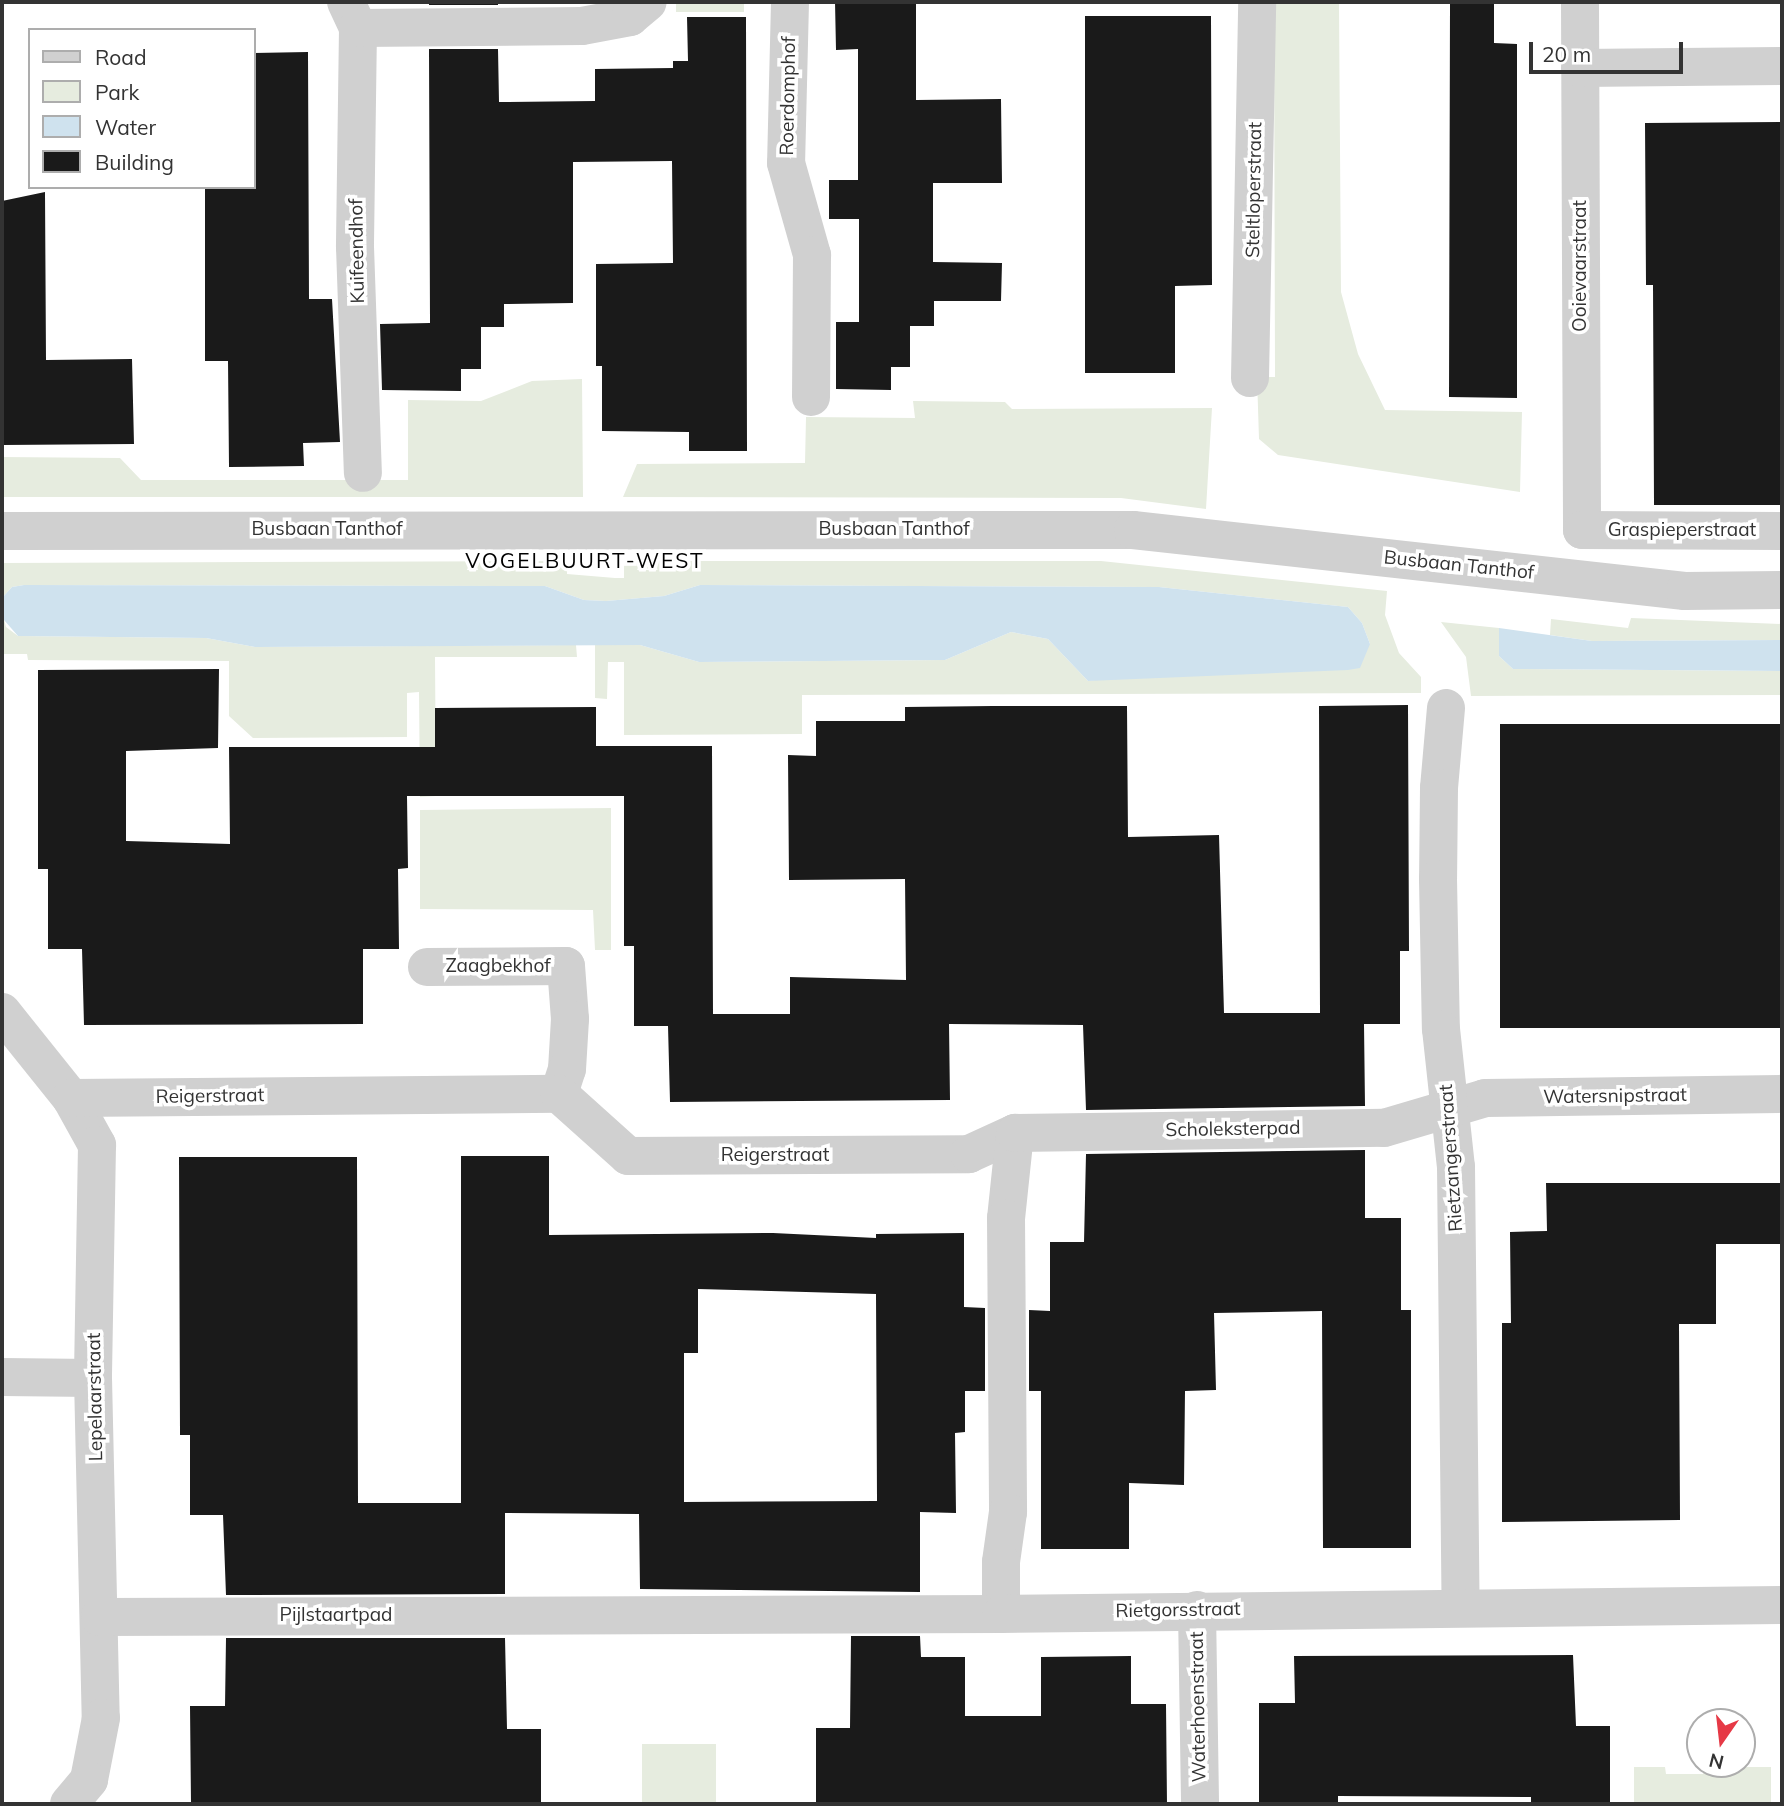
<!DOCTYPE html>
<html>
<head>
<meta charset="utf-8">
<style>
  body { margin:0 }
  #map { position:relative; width:1784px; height:1806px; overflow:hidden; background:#fff; font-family:Mulish,sans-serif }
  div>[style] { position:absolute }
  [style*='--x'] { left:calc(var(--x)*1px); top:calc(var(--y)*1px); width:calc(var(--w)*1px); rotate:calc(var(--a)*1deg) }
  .green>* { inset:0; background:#e6ecdf; transform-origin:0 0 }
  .water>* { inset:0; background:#cfe2ee }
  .building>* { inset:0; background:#1a1a1a; transform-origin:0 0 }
  .minor>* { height:38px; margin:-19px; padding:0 19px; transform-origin:19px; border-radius:19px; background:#d0d0d0 }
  span { translate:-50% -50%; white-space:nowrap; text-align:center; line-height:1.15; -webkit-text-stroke:7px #fff; paint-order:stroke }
  .street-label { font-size:19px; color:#333 }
  .neighbourhood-label { font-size:21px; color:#000; letter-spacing:2px }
  .frame { position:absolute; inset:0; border:4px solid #333; pointer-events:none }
  .legend { position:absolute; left:28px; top:28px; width:228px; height:161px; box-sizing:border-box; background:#fff; border:2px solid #adadad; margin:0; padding:9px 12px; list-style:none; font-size:21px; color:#333 }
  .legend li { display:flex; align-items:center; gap:14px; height:35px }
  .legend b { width:35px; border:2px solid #adadad }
  .north { position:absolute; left:1686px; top:1708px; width:70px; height:70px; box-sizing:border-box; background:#fff; border:2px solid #adadad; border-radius:50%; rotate:194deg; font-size:19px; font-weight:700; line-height:28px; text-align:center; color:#333 }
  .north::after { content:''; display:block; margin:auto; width:24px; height:32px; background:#e63946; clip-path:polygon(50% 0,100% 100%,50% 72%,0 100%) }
  .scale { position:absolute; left:1529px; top:42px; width:154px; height:32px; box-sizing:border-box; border:4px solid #333; border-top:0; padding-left:9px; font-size:21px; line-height:24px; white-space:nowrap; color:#333; -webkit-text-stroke:5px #fff; paint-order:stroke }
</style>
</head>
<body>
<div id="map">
  <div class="green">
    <i style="left:676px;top:2px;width:68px;height:10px"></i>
    <i style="clip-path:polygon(1274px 2px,1339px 2px,1341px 292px,1358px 354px,1385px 410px,1522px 412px,1520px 492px,1278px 455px,1259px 439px,1257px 377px,1275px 377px)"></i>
    <i style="clip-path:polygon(582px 379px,583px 497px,2px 497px,2px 457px,120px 458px,141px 480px,408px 480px,408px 400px,481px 401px,532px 381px)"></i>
    <i style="clip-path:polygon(913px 401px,1005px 402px,1012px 409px,1212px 408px,1206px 509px,1121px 498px,623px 497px,637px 464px,805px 463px,806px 417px,915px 418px)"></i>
    <i style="clip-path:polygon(567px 561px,567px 574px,615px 578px,624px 578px,624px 561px,1101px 561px,1387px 591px,1385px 615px,1399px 653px,1421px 677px,1421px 693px,802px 695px,802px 734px,624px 735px,624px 662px,608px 662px,607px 699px,595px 698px,595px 645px,640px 645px,699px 662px,945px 660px,1011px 632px,1048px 639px,1088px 681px,1370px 644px,1362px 623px,1348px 607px,1159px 587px,700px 585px,664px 596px,606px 601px,584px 600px,545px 586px,24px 585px,12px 587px,2px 598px,2px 563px)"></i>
    <i style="clip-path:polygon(2px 612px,6px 627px,18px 636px,206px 638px,255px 647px,576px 645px,577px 657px,435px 657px,436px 796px,420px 797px,419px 692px,407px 693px,407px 737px,253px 738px,229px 716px,229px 661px,28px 660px,27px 654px,2px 654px)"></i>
    <i style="clip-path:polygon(1631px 618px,1782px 624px,1782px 640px,1592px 641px,1550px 635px,1551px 619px,1628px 628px)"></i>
    <i style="clip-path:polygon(1441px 622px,1499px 628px,1499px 656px,1513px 669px,1782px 671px,1782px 695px,1471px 696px,1466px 657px)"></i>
    <i style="clip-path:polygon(611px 808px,611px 950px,595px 950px,593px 910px,420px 909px,420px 810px)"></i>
    <i style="left:642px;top:1744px;width:74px;height:60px"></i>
    <i style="clip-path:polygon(1634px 1767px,1665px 1767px,1666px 1774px,1703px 1774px,1704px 1767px,1771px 1767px,1771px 1804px,1634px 1804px)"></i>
  </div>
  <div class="water">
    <i style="clip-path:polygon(24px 585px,545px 586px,584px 600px,606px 601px,664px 596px,700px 585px,1159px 587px,1348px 607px,1362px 623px,1370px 644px,1360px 668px,1348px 670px,1088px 681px,1048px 639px,1011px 632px,945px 660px,699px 662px,640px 645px,255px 647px,206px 638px,18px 636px,4px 620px,2px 598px,12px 587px)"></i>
    <i style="clip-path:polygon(1499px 628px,1592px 641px,1782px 640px,1782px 671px,1513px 669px,1499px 656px)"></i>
  </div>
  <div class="building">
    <i style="left:429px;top:2px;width:69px;height:3px"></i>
    <i style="clip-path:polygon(835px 2px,916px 2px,916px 100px,1001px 99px,1002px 183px,933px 183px,933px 262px,1002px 263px,1001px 301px,934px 301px,934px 326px,910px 326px,910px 367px,891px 367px,891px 390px,836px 389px,836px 322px,859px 322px,859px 219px,829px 219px,829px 180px,858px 180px,858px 49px,836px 50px)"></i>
    <i style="clip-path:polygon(1450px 2px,1494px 2px,1494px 43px,1517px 44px,1517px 398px,1449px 397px)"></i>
    <i style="clip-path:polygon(1085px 16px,1211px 16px,1212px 285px,1175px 286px,1175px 373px,1085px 373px)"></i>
    <i style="clip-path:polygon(687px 17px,746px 17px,747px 451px,689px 451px,689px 432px,602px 431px,602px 366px,596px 366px,596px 264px,673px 263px,672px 161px,573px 162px,573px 303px,504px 304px,504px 327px,481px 327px,481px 369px,461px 369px,461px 391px,382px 390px,380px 324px,430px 323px,429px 49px,498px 49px,499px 102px,595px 101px,595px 69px,673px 68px,673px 61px,688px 61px)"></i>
    <i style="clip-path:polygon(308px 52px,309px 299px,332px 299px,340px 442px,303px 443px,304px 466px,229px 467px,228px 361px,205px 361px,205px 187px,254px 187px,254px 53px)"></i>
    <i style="clip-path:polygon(1782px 122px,1782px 505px,1654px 505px,1653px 285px,1646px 285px,1645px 123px)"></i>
    <i style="clip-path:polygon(45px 192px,46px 360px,132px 359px,134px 444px,2px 445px,2px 201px)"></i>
    <i style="clip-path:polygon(219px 669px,218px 748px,126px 751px,126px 841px,230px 844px,229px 747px,435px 747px,435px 708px,596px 707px,596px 746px,712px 746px,713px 1014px,790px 1014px,790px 977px,906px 980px,905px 879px,789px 880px,788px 755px,816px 756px,816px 721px,905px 721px,905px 707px,993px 706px,1127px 706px,1128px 837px,1219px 835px,1224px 1013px,1320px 1013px,1319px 706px,1408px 705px,1409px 951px,1400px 951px,1400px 1024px,1364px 1024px,1365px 1106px,1086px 1110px,1083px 1025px,949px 1024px,950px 1100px,670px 1102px,668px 1026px,634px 1026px,634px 946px,624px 946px,624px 796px,407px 796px,408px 868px,398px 869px,399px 949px,363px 949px,363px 1024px,84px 1025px,82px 949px,48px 949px,48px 869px,38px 869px,38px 670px)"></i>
    <i style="left:1500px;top:724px;width:282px;height:304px"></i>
    <i style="clip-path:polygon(1365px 1150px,1365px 1218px,1401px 1218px,1401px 1310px,1411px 1310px,1411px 1548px,1323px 1548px,1322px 1311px,1214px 1313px,1216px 1390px,1185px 1391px,1184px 1485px,1129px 1483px,1129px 1549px,1041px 1549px,1041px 1391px,1029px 1391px,1029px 1310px,1050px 1311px,1050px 1242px,1084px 1242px,1086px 1154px)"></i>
    <i style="clip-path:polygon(evenodd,461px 1156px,549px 1156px,549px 1235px,773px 1233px,876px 1238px,876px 1234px,964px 1233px,964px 1307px,985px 1308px,985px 1391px,965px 1391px,965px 1432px,955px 1433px,956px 1513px,920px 1512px,920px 1592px,640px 1589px,639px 1514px,505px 1513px,505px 1594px,226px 1595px,223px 1515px,190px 1515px,190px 1435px,180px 1435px,179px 1157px,357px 1157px,358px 1503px,461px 1503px,461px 1156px,698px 1289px,876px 1294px,877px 1501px,684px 1502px,684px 1353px,698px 1353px,698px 1289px)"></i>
    <i style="clip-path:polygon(1546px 1183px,1782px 1183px,1782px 1244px,1716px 1244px,1716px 1324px,1679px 1324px,1680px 1520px,1502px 1522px,1502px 1323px,1511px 1323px,1510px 1232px,1547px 1231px)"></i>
    <i style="clip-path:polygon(851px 1636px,920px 1636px,921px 1657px,965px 1657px,965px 1716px,1041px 1716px,1041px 1657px,1131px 1656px,1131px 1704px,1166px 1704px,1167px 1804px,816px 1804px,816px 1728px,850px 1728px)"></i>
    <i style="clip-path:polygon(226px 1638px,505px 1638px,507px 1729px,541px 1729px,541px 1804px,191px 1804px,190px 1706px,225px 1706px)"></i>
    <i style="clip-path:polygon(1573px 1655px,1576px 1726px,1610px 1726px,1610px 1804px,1531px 1804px,1531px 1797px,1338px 1796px,1338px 1804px,1259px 1804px,1259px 1703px,1295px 1703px,1294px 1656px)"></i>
  </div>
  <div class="minor">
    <i style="--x:346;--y:2;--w:29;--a:65"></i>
    <i style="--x:358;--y:28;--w:219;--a:90.8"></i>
    <i style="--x:355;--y:247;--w:226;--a:88"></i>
    <i style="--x:790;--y:2;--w:161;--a:91.4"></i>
    <i style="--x:786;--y:163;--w:96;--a:74.2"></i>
    <i style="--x:812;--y:255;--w:142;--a:90.4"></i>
    <i style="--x:1580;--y:2;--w:528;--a:89.78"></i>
    <i style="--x:1582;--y:530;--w:200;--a:0.3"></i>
    <i style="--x:358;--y:28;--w:224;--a:-0.5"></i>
    <i style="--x:582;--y:26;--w:49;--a:-10.6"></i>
    <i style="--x:630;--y:17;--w:23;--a:-40"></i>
    <i style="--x:1580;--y:68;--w:202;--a:-0.6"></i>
    <i style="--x:1250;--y:378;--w:376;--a:-88.9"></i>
    <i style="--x:2;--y:531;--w:1131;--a:-0.05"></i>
    <i style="--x:1133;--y:530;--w:555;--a:6.31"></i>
    <i style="--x:1685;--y:591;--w:97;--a:-0.6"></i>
    <i style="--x:1446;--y:708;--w:80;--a:95"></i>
    <i style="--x:1439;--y:788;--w:91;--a:90.6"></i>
    <i style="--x:1438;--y:879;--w:150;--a:88.9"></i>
    <i style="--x:1441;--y:1029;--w:139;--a:83.8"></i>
    <i style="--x:1456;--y:1167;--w:441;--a:89.4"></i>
    <i style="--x:427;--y:967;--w:139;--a:-0.4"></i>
    <i style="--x:566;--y:966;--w:53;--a:85.7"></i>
    <i style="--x:570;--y:1019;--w:50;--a:93.4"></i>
    <i style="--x:567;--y:1069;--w:26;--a:108"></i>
    <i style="--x:2;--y:1012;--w:110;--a:51.3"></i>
    <i style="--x:71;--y:1098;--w:54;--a:61"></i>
    <i style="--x:97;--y:1145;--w:233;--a:91"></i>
    <i style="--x:93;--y:1378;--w:340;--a:88.7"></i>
    <i style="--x:101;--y:1718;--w:63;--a:101"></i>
    <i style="--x:89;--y:1780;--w:31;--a:130"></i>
    <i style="--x:71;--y:1098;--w:488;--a:-0.5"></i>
    <i style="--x:559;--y:1094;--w:93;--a:41.9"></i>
    <i style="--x:628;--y:1156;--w:341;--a:-0.3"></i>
    <i style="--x:969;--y:1154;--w:51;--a:-24.5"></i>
    <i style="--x:1015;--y:1133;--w:85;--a:96"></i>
    <i style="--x:1006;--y:1218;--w:294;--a:89.6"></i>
    <i style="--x:1008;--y:1512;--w:50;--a:98"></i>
    <i style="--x:1001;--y:1562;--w:52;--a:90"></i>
    <i style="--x:1015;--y:1133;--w:369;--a:-0.8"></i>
    <i style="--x:1384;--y:1128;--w:105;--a:-16.5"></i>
    <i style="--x:1485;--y:1098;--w:297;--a:-0.8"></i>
    <i style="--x:2;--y:1377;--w:91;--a:0.6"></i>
    <i style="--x:1197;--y:1610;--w:194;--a:89.1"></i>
    <i style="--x:100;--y:1617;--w:901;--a:-0.19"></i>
    <i style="--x:1001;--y:1614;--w:781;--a:-0.66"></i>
  </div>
  <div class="street-label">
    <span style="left:788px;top:96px;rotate:-89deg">Roerdomphof</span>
    <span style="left:1254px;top:190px;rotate:-89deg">Steltloperstraat</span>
    <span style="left:357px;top:251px;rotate:-91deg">Kuifeendhof</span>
    <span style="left:1580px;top:266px;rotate:-90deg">Ooievaarstraat</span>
    <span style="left:327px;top:529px">Busbaan Tanthof</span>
    <span style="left:894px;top:529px">Busbaan Tanthof</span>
    <span style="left:1682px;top:530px">Graspieperstraat</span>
    <span style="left:1459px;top:565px;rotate:6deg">Busbaan Tanthof</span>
    <span style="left:498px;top:966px">Zaagbekhof</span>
    <span style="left:210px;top:1096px;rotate:-1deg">Reigerstraat</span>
    <span style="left:1615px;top:1096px;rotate:-1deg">Watersnipstraat</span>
    <span style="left:1233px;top:1129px;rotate:-1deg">Scholeksterpad</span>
    <span style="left:775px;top:1155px">Reigerstraat</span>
    <span style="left:1451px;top:1158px;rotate:-94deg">Rietzangerstraat</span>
    <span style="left:95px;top:1397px;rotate:-91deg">Lepelaarstraat</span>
    <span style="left:1178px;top:1610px;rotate:-1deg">Rietgorsstraat</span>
    <span style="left:336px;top:1615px">Pijlstaartpad</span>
    <span style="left:1198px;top:1707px;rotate:-91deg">Waterhoenstraat</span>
  </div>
  <div class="neighbourhood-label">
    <span style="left:585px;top:560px">VOGELBUURT-WEST</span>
  </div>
  <div class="frame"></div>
  <ul class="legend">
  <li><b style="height:9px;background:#d0d0d0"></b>Road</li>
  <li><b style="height:19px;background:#e6ecdf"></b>Park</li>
  <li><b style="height:19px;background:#cfe2ee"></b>Water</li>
  <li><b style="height:19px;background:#1a1a1a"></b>Building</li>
  </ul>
  <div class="north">N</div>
  <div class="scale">20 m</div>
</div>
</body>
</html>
